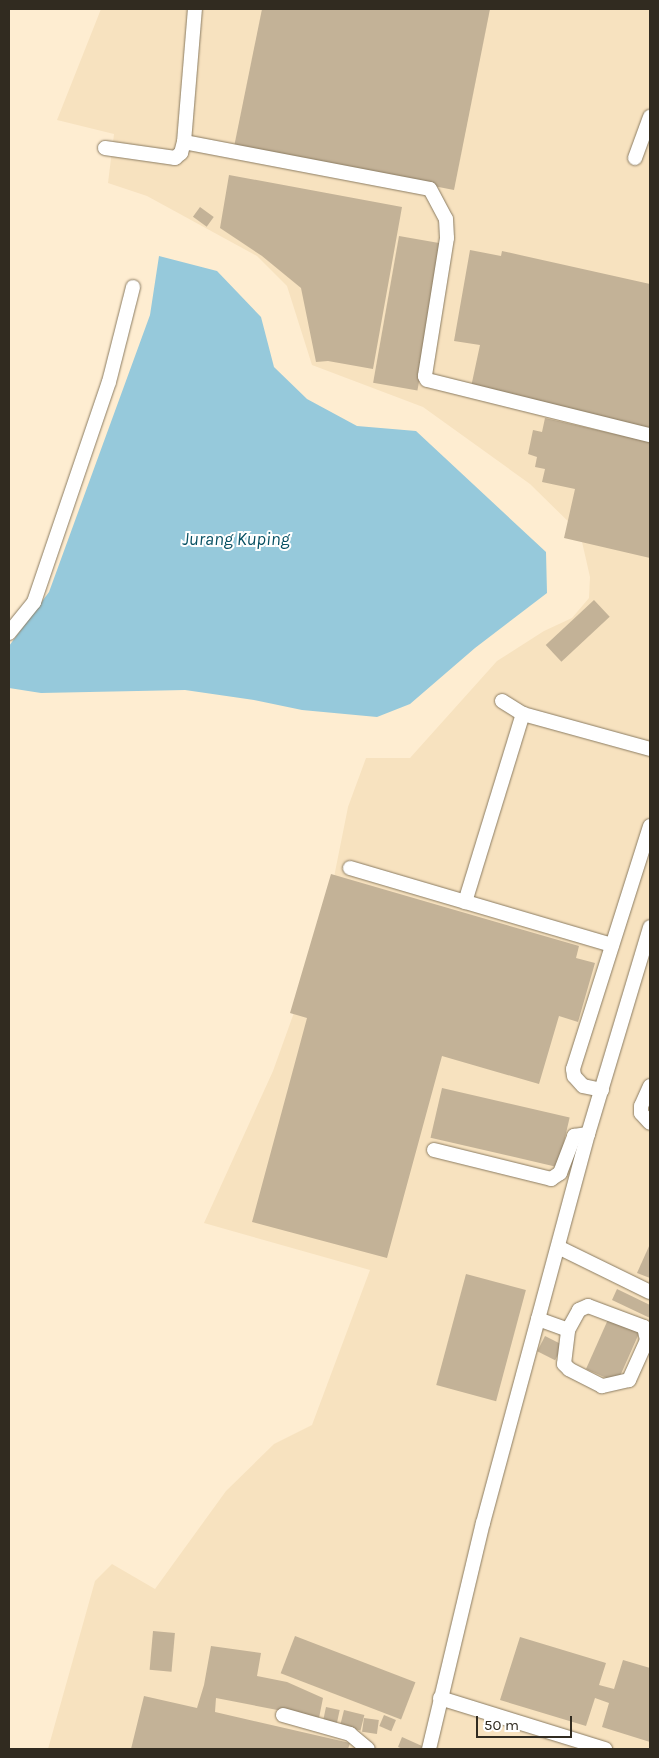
<!DOCTYPE html>
<html>
<head>
<meta charset="utf-8">
<style>
  body { margin:0 }
  #map { position:relative; width:659px; height:1758px; overflow:hidden; background:#feedd1; font-family:Karla,sans-serif }
  div>[style] { position:absolute }
  [style*='--x'] { left:calc(var(--x)*1px); top:calc(var(--y)*1px); width:calc(var(--w)*1px); rotate:calc(var(--a)*1deg) }
  .built>* { inset:0; background:#f7e2bf }
  .water>* { inset:0; background:#96c9db }
  .building>* { inset:0; background:#c3b297; transform-origin:0 0 }
  .roads { filter:drop-shadow(0 0 1px #8b7c62) drop-shadow(0 0 1px #8b7c62) }
  .minor>* { height:14px; margin:-7px; padding:0 7px; transform-origin:7px; border-radius:7px; background:#fff }
  span { translate:-50% -50%; white-space:nowrap; text-align:center; line-height:1.15; -webkit-text-stroke:4px #fff; paint-order:stroke }
  .water-label { font-size:18px; color:#075063; font-style:italic }
  .frame { position:absolute; inset:0; border:10px solid #312b20; pointer-events:none }
  .scale { position:absolute; left:476px; top:1716px; width:96px; height:22px; box-sizing:border-box; border:2px solid #312b20; border-top:0; padding-left:6px; font-size:15px; line-height:18px; white-space:nowrap; color:#312b20; -webkit-text-stroke:4px #fff; paint-order:stroke }
</style>
</head>
<body>
<div id="map">
  <div class="built">
    <i style="clip-path:polygon(101px 9px,650px 9px,650px 1749px,48px 1749px,95px 1581px,112px 1564px,155px 1589px,226px 1491px,274px 1444px,312px 1425px,370px 1270px,204px 1223px,273px 1071px,323px 932px,348px 807px,366px 758px,410px 758px,497px 661px,544px 631px,572px 618px,589px 598px,590px 577px,580px 533px,530px 484px,423px 407px,312px 365px,287px 286px,257px 256px,147px 196px,108px 183px,114px 134px,57px 120px)"></i>
  </div>
  <div class="water">
    <i style="clip-path:polygon(159px 256px,217px 271px,261px 317px,274px 367px,307px 399px,357px 426px,416px 431px,546px 552px,547px 593px,475px 648px,410px 704px,377px 717px,302px 710px,254px 700px,185px 690px,41px 693px,9px 688px,9px 646px,49px 592px,150px 315px)"></i>
  </div>
  <div class="building">
    <i style="clip-path:polygon(262px 9px,490px 9px,454px 190px,234px 147px)"></i>
    <i style="clip-path:polygon(229px 175px,402px 207px,373px 369px,328px 361px,316px 362px,301px 288px,262px 256px,220px 228px)"></i>
    <i style="left:200px;top:207px;width:17px;height:12px;rotate:36deg"></i>
    <i style="left:399px;top:236px;width:45px;height:149px;rotate:10deg"></i>
    <i style="clip-path:polygon(470px 250px,501px 256px,502px 251px,650px 284px,650px 428px,471px 387px,480px 345px,454px 341px)"></i>
    <i style="clip-path:polygon(545px 418px,650px 442px,650px 558px,564px 538px,575px 489px,542px 482px,545px 469px,535px 467px,537px 457px,528px 454px,533px 430px,542px 432px)"></i>
    <i style="left:594px;top:600px;width:23px;height:66px;rotate:47deg"></i>
    <i style="clip-path:polygon(331px 874px,579px 946px,576px 958px,595px 963px,578px 1022px,559px 1016px,539px 1084px,442px 1056px,387px 1258px,252px 1222px,307px 1018px,290px 1013px)"></i>
    <i style="left:442px;top:1088px;width:131px;height:51px;rotate:13deg"></i>
    <i style="clip-path:polygon(650px 1244px,650px 1278px,637px 1273px)"></i>
    <i style="left:466px;top:1274px;width:62px;height:115px;rotate:15deg"></i>
    <i style="clip-path:polygon(617px 1289px,650px 1305px,650px 1318px,612px 1300px)"></i>
    <i style="left:610px;top:1315px;width:34px;height:59px;rotate:24deg"></i>
    <i style="left:545px;top:1336px;width:20px;height:17px;rotate:27deg"></i>
    <i style="left:153px;top:1631px;width:22px;height:39px;rotate:5deg"></i>
    <i style="left:295px;top:1636px;width:129px;height:40px;rotate:21deg"></i>
    <i style="clip-path:polygon(520px 1637px,606px 1663px,599px 1685px,614px 1689px,623px 1660px,650px 1668px,650px 1742px,602px 1727px,609px 1703px,595px 1698px,586px 1726px,500px 1700px)"></i>
    <i style="clip-path:polygon(211px 1646px,261px 1653px,257px 1676px,287px 1682px,323px 1698px,319px 1718px,216px 1698px,215px 1712px,350px 1743px,348px 1749px,131px 1749px,144px 1696px,197px 1708px,204px 1685px)"></i>
    <i style="left:326px;top:1707px;width:14px;height:17px;rotate:12deg"></i>
    <i style="left:344px;top:1710px;width:21px;height:16px;rotate:14deg"></i>
    <i style="left:384px;top:1715px;width:13px;height:12px;rotate:23deg"></i>
    <i style="left:364px;top:1718px;width:15px;height:14px;rotate:8deg"></i>
    <i style="clip-path:polygon(402px 1737px,422px 1746px,421px 1749px,403px 1749px,398px 1747px)"></i>
  </div>
  <div class="roads">
    <div class="minor">
      <i style="--x:184;--y:142;--w:133;--a:-85.3"></i>
      <i style="--x:105;--y:148;--w:71;--a:8.1"></i>
      <i style="--x:175;--y:158;--w:8;--a:-40"></i>
      <i style="--x:181;--y:153;--w:11;--a:-75"></i>
      <i style="--x:184;--y:142;--w:250;--a:10.8"></i>
      <i style="--x:430;--y:189;--w:34;--a:62"></i>
      <i style="--x:446;--y:219;--w:19;--a:87"></i>
      <i style="--x:447;--y:238;--w:140;--a:99.1"></i>
      <i style="--x:425;--y:376;--w:4;--a:63"></i>
      <i style="--x:427;--y:380;--w:230;--a:13.9"></i>
      <i style="--x:635;--y:158;--w:44;--a:-69.9"></i>
      <i style="--x:9;--y:633;--w:40;--a:-51"></i>
      <i style="--x:34;--y:602;--w:232;--a:-71.2"></i>
      <i style="--x:109;--y:382;--w:98;--a:-75.8"></i>
      <i style="--x:502;--y:701;--w:25;--a:32"></i>
      <i style="--x:523;--y:714;--w:132;--a:15.4"></i>
      <i style="--x:350;--y:868;--w:273;--a:16.4"></i>
      <i style="--x:465;--y:902;--w:197;--a:-72.9"></i>
      <i style="--x:650;--y:1086;--w:22;--a:114"></i>
      <i style="--x:641;--y:1106;--w:7;--a:90"></i>
      <i style="--x:641;--y:1113;--w:13;--a:48"></i>
      <i style="--x:602;--y:1090;--w:19;--a:-168"></i>
      <i style="--x:583;--y:1086;--w:13;--a:-132"></i>
      <i style="--x:574;--y:1076;--w:7;--a:-98"></i>
      <i style="--x:573;--y:1069;--w:255;--a:-72.4"></i>
      <i style="--x:434;--y:1150;--w:121;--a:13.9"></i>
      <i style="--x:551;--y:1179;--w:11;--a:-34"></i>
      <i style="--x:560;--y:1173;--w:40;--a:-69"></i>
      <i style="--x:574;--y:1136;--w:14;--a:-8"></i>
      <i style="--x:558;--y:1247;--w:102;--a:26.1"></i>
      <i style="--x:588;--y:1306;--w:60;--a:20.6"></i>
      <i style="--x:644;--y:1327;--w:13;--a:77"></i>
      <i style="--x:647;--y:1340;--w:44;--a:114.2"></i>
      <i style="--x:629;--y:1380;--w:28;--a:167"></i>
      <i style="--x:602;--y:1386;--w:37;--a:-153"></i>
      <i style="--x:569;--y:1369;--w:7;--a:-135"></i>
      <i style="--x:564;--y:1364;--w:34;--a:-83"></i>
      <i style="--x:568;--y:1330;--w:23;--a:-61"></i>
      <i style="--x:579;--y:1310;--w:10;--a:-24"></i>
      <i style="--x:538;--y:1319;--w:32;--a:20"></i>
      <i style="--x:440;--y:1698;--w:173;--a:17.2"></i>
      <i style="--x:283;--y:1715;--w:70;--a:15.8"></i>
      <i style="--x:350;--y:1734;--w:23;--a:40"></i>
      <i style="--x:429;--y:1749;--w:232;--a:-76.6"></i>
      <i style="--x:483;--y:1523;--w:403;--a:-74.9"></i>
      <i style="--x:588;--y:1134;--w:216;--a:-73.3"></i>
    </div>
  </div>
  <div class="water-label">
    <span style="left:236px;top:539px">Jurang Kuping</span>
  </div>
  <div class="frame"></div>
  <div class="scale">50 m</div>
</div>
</body>
</html>
